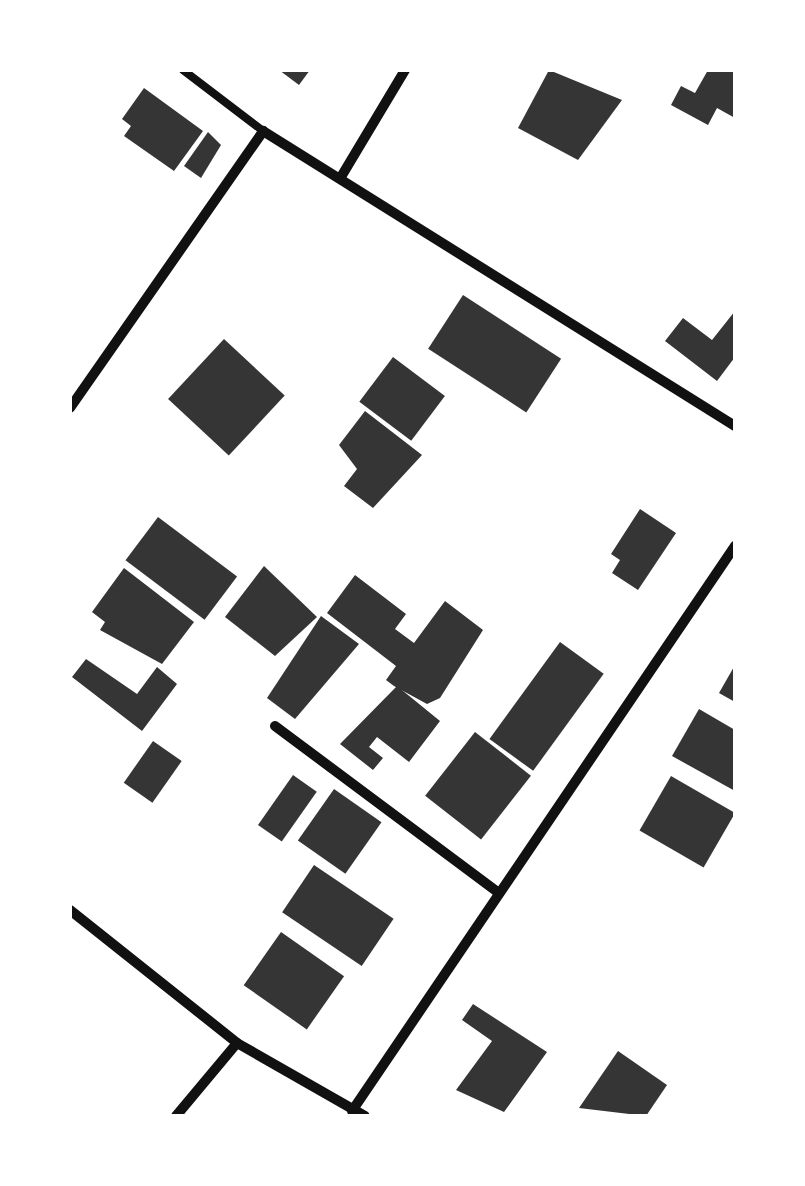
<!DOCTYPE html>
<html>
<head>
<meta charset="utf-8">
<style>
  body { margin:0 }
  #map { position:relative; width:805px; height:1186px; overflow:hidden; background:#fff; font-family:Ubuntu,sans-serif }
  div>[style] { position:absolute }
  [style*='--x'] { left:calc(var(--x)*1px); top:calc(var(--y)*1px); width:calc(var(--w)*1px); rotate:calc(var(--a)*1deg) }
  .building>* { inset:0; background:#353535; transform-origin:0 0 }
  .service>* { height:8px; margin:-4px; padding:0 4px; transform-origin:4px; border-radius:4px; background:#111 }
  .minor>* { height:10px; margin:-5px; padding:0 5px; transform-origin:5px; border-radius:5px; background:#111 }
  span { translate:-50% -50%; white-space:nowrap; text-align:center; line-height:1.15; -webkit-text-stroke:10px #fff; paint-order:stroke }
  .frame { position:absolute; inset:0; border:72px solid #fff; pointer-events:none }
</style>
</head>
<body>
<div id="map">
  <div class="building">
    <i style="clip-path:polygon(279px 70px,310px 70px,299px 85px)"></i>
    <i style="clip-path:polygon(549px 70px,622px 100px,578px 160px,518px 128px)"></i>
    <i style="clip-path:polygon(708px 70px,735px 70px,735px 118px,717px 108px,708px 125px,671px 105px,681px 86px,695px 93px)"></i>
    <i style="clip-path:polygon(144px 88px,203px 131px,174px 171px,124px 136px,131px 126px,122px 119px)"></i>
    <i style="clip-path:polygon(208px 132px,221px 145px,201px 178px,184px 166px)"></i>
    <i style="left:463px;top:295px;width:117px;height:64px;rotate:33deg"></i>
    <i style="clip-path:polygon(735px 311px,735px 357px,717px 381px,665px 341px,683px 318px,712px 340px)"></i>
    <i style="left:224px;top:339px;width:83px;height:82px;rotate:43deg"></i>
    <i style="left:393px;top:357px;width:65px;height:56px;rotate:37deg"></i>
    <i style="clip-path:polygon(365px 411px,422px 455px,373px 508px,344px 486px,357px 469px,339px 445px)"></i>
    <i style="clip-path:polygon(640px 509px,676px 533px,638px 590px,612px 573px,620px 560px,611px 554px)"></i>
    <i style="left:158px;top:517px;width:99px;height:54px;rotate:37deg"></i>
    <i style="clip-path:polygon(264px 566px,317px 617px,275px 656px,225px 617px)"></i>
    <i style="clip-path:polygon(124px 568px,194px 622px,162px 664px,100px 630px,105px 622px,92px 612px)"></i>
    <i style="clip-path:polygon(355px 575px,406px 614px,395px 629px,414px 643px,445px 601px,483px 630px,440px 698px,427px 704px,394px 686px,386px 680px,396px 666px,327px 613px)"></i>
    <i style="clip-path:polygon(321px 616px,359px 644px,295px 719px,267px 698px)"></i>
    <i style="left:560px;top:642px;width:54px;height:120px;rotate:36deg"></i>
    <i style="clip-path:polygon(86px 659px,137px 694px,157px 667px,177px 684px,142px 731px,72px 677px)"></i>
    <i style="clip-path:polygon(735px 665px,735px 702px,719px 693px)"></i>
    <i style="clip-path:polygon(397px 686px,440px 721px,409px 762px,377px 737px,369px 747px,383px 758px,373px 770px,340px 744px)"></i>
    <i style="clip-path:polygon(699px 709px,735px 730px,735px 791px,672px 756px)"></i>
    <i style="left:475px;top:732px;width:71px;height:81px;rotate:38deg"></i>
    <i style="left:153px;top:741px;width:35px;height:51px;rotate:35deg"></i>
    <i style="left:293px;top:775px;width:29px;height:61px;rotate:35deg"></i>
    <i style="left:671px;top:776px;width:74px;height:63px;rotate:30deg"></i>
    <i style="left:334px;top:789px;width:58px;height:63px;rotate:35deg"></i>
    <i style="left:314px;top:865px;width:96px;height:57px;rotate:34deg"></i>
    <i style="left:281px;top:932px;width:77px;height:65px;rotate:35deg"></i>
    <i style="clip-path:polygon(473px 1004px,547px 1052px,504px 1112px,456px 1090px,492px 1041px,462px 1020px)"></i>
    <i style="clip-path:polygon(618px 1051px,667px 1085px,646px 1116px,579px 1108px)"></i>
  </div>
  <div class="service">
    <i style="--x:183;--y:70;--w:101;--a:37.3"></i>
  </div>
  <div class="minor">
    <i style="--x:341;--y:177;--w:125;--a:-59.1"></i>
    <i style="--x:70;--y:408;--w:338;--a:-55.1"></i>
    <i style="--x:263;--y:131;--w:557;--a:32.01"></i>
    <i style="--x:275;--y:726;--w:278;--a:36.7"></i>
    <i style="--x:70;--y:910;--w:213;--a:38.5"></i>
    <i style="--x:237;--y:1043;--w:147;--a:29.7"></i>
    <i style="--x:352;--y:1111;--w:683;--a:-55.87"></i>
    <i style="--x:176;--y:1116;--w:95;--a:-50.1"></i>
  </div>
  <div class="frame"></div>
</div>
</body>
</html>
